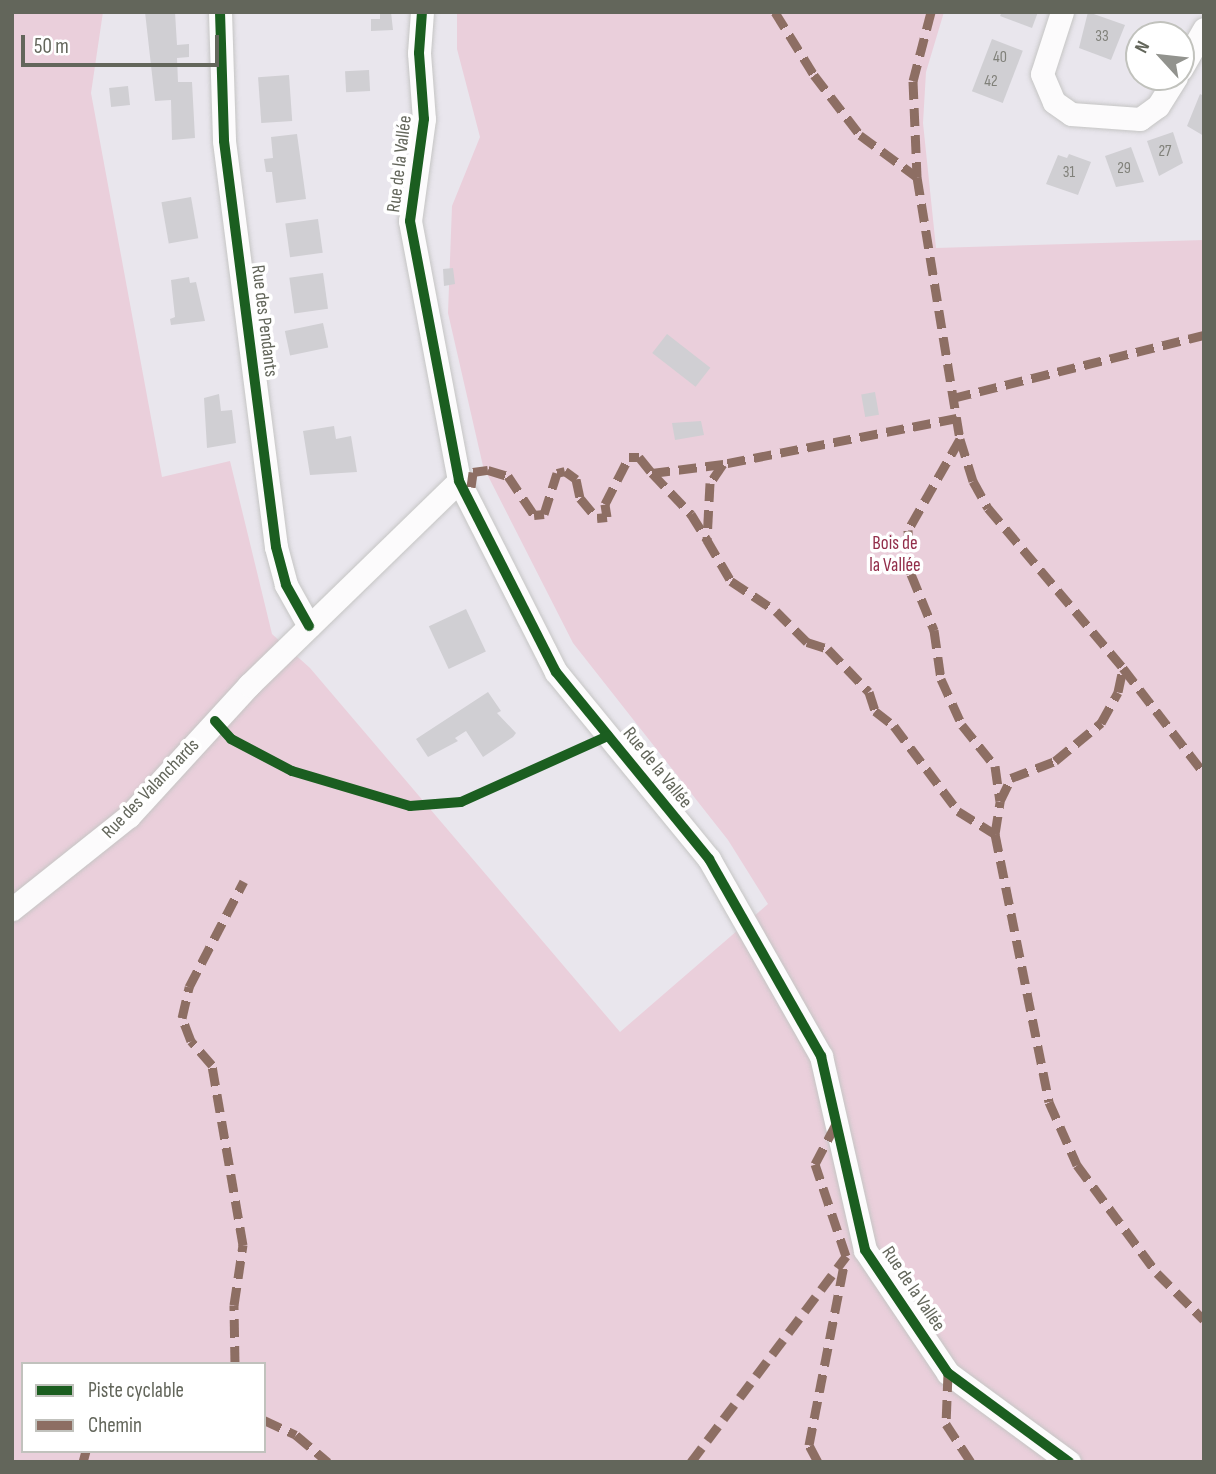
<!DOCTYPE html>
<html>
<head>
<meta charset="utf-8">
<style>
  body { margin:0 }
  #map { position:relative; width:1216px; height:1474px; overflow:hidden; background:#e9e6ed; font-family:"Sofia Sans Condensed",sans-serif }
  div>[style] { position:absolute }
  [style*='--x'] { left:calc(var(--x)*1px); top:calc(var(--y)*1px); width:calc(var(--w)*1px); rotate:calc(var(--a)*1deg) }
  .green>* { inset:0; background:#eacfdb }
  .building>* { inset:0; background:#d0cfd3; transform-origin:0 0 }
  .roads { filter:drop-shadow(0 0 2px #c5c5c4) drop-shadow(0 0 2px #c5c5c4) }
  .street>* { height:23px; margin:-11.5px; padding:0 11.5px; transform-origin:11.5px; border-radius:11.5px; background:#fcfbfc }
  .quiet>* { height:9px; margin-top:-4.5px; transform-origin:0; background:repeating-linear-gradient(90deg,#8d6e63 0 18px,transparent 0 27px) }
  .cycleway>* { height:10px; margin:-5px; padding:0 5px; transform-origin:5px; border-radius:5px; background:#1b5e20 }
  span { translate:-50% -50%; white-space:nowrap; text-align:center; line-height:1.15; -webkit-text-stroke:7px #fff; paint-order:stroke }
  .number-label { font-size:16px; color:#80817a }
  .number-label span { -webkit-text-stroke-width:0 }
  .street-label { font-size:19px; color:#63665b }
  .park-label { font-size:19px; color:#922e4a }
  .frame { position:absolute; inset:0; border:14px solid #63665b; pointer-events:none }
  .legend { position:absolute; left:21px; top:1362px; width:245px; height:91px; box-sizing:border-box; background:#fff; border:2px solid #c1c2bd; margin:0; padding:9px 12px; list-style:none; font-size:21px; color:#63665b }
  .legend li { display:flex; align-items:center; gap:14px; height:35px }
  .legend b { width:35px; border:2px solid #c1c2bd }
  .north { position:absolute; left:1125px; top:21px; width:70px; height:70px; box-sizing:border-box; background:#fff; border:2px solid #c1c2bd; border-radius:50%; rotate:297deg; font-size:19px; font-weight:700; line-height:28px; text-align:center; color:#63665b }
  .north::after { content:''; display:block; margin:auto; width:24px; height:32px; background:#92938e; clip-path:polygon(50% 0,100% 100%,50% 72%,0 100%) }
  .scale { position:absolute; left:21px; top:35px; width:198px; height:32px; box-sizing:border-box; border:4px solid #63665b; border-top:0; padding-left:9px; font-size:21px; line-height:24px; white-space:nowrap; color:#63665b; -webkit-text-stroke:5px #fff; paint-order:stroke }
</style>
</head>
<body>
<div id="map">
  <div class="green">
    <i style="clip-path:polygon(evenodd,12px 12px,103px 12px,91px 93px,162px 477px,230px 461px,272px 634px,310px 668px,620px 1032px,768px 904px,728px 840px,573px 643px,483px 466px,448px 313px,452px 206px,480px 137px,457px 49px,457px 12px,944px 12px,926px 72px,923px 123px,936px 248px,1204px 240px,1204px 1462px,12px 1462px,12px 12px,23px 1364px,264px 1364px,264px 1451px,23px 1451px,23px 1364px)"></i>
  </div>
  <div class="building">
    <i style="clip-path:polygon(145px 12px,175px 12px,177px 45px,189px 44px,189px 57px,177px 58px,178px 82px,192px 82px,195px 138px,172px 140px,171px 100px,155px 101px)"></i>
    <i style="clip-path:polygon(380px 12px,391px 12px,393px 30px,371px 31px,371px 19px,380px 19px)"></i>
    <i style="clip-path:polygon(1002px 12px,1038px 12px,1032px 28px,1000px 16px)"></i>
    <i style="clip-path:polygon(1088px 12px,1125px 25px,1111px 60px,1079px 48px)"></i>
    <i style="left:992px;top:39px;width:33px;height:56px;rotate:21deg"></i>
    <i style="left:369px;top:70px;width:21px;height:24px;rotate:87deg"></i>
    <i style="left:289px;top:75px;width:46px;height:31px;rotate:86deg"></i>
    <i style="left:128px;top:86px;width:19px;height:19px;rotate:84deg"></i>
    <i style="clip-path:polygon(1200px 94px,1204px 96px,1204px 136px,1187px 126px)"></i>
    <i style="clip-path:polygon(1173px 132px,1183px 163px,1159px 176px,1147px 141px)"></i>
    <i style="clip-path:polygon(297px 134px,306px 199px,276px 203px,272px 172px,266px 172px,264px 159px,273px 158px,271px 137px)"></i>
    <i style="clip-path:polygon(1131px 147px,1144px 182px,1116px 187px,1105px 156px)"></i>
    <i style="clip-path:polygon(1069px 154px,1091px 162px,1078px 195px,1046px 184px,1058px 155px,1067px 158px)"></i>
    <i style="left:191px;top:197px;width:42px;height:30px;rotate:80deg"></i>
    <i style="left:318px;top:219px;width:34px;height:33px;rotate:82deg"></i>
    <i style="clip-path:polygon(453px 268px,455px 284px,444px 286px,443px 269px)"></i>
    <i style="left:323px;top:273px;width:36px;height:34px;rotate:82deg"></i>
    <i style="clip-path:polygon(189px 277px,190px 283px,196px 282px,205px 321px,171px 325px,170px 319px,175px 317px,171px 280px)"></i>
    <i style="left:323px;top:323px;width:25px;height:39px;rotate:78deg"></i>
    <i style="left:667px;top:334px;width:55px;height:24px;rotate:38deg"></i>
    <i style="left:875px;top:392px;width:23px;height:14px;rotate:80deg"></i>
    <i style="clip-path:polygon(219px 394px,221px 411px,232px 410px,236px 443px,207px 448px,204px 398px)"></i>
    <i style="clip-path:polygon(701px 421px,704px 435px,675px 440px,672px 423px)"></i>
    <i style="clip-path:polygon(334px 426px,336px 439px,351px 436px,357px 472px,310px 475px,303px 431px)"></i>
    <i style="left:466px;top:609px;width:47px;height:41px;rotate:65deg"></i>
    <i style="clip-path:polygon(488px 692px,501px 711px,497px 713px,516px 733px,513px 737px,483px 757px,466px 731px,455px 738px,458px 741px,428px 757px,416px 739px)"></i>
  </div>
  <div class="roads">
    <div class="street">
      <i style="--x:220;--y:12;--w:129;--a:88.2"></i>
      <i style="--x:224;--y:141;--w:409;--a:82.7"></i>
      <i style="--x:276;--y:547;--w:39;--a:75"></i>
      <i style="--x:286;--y:585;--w:47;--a:60.7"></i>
      <i style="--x:422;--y:12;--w:41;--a:94.2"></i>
      <i style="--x:419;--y:53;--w:66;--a:85.7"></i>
      <i style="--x:424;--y:119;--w:103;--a:97.8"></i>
      <i style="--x:410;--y:221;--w:265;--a:79.3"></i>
      <i style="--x:459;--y:481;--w:214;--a:63.1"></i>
      <i style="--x:556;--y:672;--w:242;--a:50.7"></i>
      <i style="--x:709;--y:859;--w:227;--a:60.4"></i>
      <i style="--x:821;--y:1056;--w:199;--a:77.2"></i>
      <i style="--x:865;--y:1250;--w:148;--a:56"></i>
      <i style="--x:948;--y:1373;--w:150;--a:36.3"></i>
      <i style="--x:1062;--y:12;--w:65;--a:107.9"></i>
      <i style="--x:1042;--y:74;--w:30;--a:67"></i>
      <i style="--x:1054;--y:102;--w:21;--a:35"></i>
      <i style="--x:1071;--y:114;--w:69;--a:4.1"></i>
      <i style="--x:1140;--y:119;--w:22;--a:-36"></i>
      <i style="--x:1158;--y:106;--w:34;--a:-58"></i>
      <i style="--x:1181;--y:69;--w:46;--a:-60.1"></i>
      <i style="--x:12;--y:909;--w:149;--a:-38.5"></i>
      <i style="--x:129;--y:816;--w:178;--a:-47.5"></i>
      <i style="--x:249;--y:685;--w:293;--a:-44.2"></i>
    </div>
  </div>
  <div class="quiet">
    <i style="--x:775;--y:12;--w:74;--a:58.2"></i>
    <i style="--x:814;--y:75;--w:76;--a:52.5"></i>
    <i style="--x:860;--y:135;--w:71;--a:36.4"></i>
    <i style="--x:931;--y:12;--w:71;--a:104.6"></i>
    <i style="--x:913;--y:81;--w:96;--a:87.6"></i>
    <i style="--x:917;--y:177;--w:266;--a:80.7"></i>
    <i style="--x:960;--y:439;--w:44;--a:72.8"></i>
    <i style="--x:973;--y:481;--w:31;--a:61"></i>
    <i style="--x:988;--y:508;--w:209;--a:49.8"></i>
    <i style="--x:1123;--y:668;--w:133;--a:52.4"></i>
    <i style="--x:953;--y:398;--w:259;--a:-14.1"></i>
    <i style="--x:957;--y:418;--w:238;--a:168.9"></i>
    <i style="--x:723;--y:464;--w:23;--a:124"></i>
    <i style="--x:710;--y:483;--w:57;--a:93"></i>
    <i style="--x:707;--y:540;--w:48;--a:59.7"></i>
    <i style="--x:731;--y:581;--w:54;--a:33.7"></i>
    <i style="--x:776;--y:611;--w:44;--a:45"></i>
    <i style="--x:807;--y:642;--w:22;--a:18"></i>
    <i style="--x:828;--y:649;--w:59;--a:46.4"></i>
    <i style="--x:869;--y:692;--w:20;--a:72"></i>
    <i style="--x:875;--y:711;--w:24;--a:38"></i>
    <i style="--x:894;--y:726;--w:106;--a:53"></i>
    <i style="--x:958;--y:811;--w:44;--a:31.9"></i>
    <i style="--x:995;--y:834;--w:273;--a:78.6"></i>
    <i style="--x:1049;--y:1102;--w:69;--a:66"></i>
    <i style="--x:1077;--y:1165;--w:134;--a:53.5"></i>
    <i style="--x:1157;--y:1273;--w:66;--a:45"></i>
    <i style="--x:960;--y:439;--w:105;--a:119.7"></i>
    <i style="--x:908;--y:530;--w:44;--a:86.1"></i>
    <i style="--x:911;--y:574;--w:61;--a:67.7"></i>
    <i style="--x:934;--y:630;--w:49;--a:81.9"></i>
    <i style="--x:941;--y:679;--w:51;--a:65.5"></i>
    <i style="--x:962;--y:725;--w:53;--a:51.2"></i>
    <i style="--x:995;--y:766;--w:35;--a:82"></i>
    <i style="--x:652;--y:473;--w:57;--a:46.4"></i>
    <i style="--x:691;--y:514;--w:31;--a:58"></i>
    <i style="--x:471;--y:487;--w:15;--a:-82"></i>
    <i style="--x:473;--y:472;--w:15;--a:-8"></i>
    <i style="--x:488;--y:470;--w:21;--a:17"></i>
    <i style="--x:508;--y:476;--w:47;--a:56.3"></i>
    <i style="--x:534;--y:515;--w:10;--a:-6"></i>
    <i style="--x:544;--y:514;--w:43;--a:-72.4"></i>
    <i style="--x:557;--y:473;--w:8;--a:-14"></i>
    <i style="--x:565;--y:471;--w:14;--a:36"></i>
    <i style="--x:576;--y:479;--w:19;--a:78"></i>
    <i style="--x:580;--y:498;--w:26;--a:50"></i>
    <i style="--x:597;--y:518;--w:10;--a:-6"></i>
    <i style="--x:607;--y:517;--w:13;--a:-99"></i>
    <i style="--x:605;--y:504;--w:53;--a:-62.9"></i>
    <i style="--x:629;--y:457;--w:10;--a:0"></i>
    <i style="--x:639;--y:457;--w:21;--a:51"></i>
    <i style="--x:652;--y:473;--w:72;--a:-7.2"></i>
    <i style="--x:995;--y:834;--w:33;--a:-81"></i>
    <i style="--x:1000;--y:801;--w:25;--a:-64"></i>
    <i style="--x:1011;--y:778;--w:47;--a:-21.1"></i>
    <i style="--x:1055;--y:761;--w:60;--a:-39.6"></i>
    <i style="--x:1101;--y:723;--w:35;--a:-61"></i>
    <i style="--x:1118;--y:692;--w:25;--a:-78"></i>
    <i style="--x:235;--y:1364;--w:59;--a:-91"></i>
    <i style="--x:234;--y:1305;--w:61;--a:-81.5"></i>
    <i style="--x:243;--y:1245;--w:183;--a:-99.8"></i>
    <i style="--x:212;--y:1065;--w:32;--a:-131"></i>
    <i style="--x:191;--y:1041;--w:25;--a:-111"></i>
    <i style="--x:182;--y:1018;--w:32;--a:-77"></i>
    <i style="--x:189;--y:987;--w:119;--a:-62.6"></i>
    <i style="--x:948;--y:1373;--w:51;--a:92.2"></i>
    <i style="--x:946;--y:1424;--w:45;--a:56.7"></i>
    <i style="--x:264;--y:1420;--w:35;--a:25"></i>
    <i style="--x:296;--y:1435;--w:42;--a:40.2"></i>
    <i style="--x:83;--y:1462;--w:11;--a:-75"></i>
    <i style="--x:691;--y:1462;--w:258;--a:-53"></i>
    <i style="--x:846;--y:1256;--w:97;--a:-108.6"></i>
    <i style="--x:815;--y:1164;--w:45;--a:-62.3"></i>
    <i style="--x:818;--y:1462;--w:19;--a:-118"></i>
    <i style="--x:809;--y:1445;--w:188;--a:-79"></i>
  </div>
  <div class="cycleway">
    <i style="--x:220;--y:12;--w:129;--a:88.2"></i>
    <i style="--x:224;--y:141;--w:409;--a:82.7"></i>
    <i style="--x:276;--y:547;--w:39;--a:75"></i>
    <i style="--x:286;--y:585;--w:47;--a:60.7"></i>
    <i style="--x:422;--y:12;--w:41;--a:94.2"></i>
    <i style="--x:419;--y:53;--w:66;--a:85.7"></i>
    <i style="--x:424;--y:119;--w:103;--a:97.8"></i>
    <i style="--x:410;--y:221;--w:265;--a:79.3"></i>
    <i style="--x:459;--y:481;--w:214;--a:63.1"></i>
    <i style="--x:556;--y:672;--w:242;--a:50.7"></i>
    <i style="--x:709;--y:859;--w:227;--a:60.4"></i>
    <i style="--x:821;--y:1056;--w:199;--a:77.2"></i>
    <i style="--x:865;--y:1250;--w:148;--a:56"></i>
    <i style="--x:948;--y:1373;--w:150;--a:36.3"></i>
    <i style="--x:215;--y:721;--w:24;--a:48"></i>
    <i style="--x:231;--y:739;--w:69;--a:27.7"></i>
    <i style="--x:292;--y:771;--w:123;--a:16.5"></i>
    <i style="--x:410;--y:806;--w:51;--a:-4.5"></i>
    <i style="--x:461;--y:802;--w:161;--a:-24.2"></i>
  </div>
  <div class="number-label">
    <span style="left:1102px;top:37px">33</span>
    <span style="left:1000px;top:58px">40</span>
    <span style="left:991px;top:82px">42</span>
    <span style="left:1165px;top:152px">27</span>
    <span style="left:1124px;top:169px">29</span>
    <span style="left:1069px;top:173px">31</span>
  </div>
  <div class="street-label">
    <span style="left:400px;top:164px;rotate:-83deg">Rue de la Vallée</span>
    <span style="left:264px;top:321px;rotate:83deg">Rue des Pendants</span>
    <span style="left:657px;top:768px;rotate:51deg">Rue de la Vallée</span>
    <span style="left:151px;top:789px;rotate:-46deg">Rue des Valanchards</span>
    <span style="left:913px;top:1289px;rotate:56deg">Rue de la Vallée</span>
  </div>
  <div class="park-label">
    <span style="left:895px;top:555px">Bois de<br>la Vallée</span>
  </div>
  <div class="frame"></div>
  <ul class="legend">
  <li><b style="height:9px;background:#1b5e20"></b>Piste cyclable</li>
  <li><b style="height:9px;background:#8d6e63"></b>Chemin</li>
  </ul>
  <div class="north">N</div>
  <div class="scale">50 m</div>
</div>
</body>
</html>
